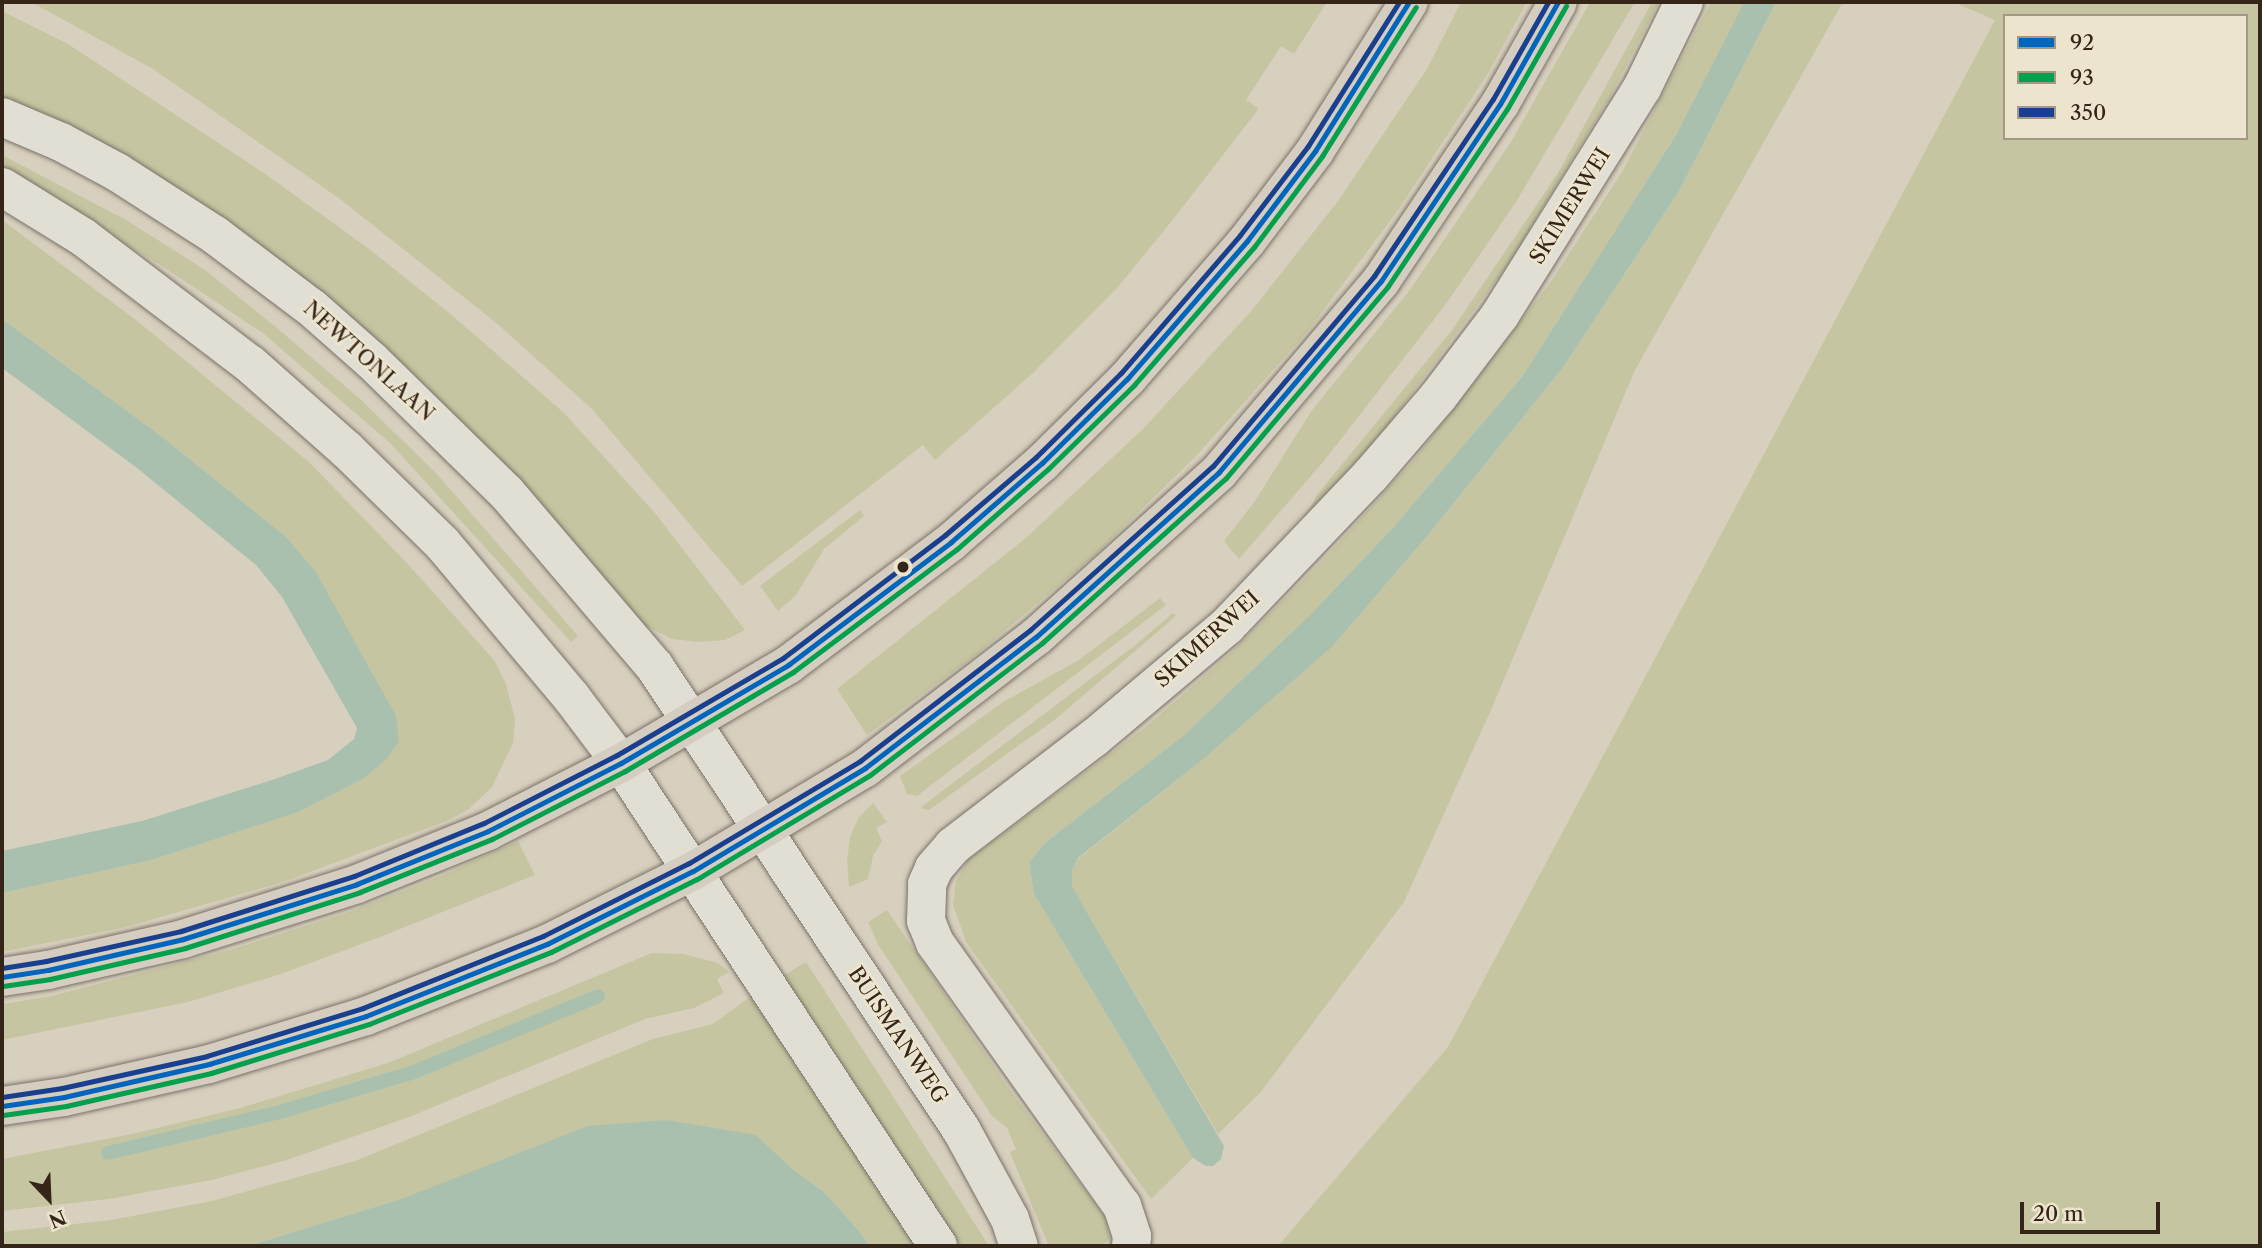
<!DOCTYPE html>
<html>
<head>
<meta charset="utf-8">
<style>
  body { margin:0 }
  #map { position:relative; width:2262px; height:1248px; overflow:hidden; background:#d8d0be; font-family:"Libre Caslon Text",serif }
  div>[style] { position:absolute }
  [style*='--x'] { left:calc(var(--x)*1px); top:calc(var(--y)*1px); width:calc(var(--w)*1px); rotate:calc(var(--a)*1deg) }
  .green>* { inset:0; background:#c6c5a1 }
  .water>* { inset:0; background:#aac0ae }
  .stream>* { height:14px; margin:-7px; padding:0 7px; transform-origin:7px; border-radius:7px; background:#aac0ae }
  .roads { filter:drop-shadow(0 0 2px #797268) drop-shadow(0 0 2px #797268) }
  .secondary>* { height:38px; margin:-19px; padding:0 19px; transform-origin:19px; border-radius:19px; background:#e1ded4 }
  .primary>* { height:38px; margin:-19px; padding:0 19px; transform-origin:19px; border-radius:19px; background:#d5cdc0 }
  .bus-1>* { height:5px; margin:-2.5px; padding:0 2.5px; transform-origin:2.5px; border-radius:2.5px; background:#0065bd }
  .bus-2>* { height:5px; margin:-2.5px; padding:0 2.5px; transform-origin:2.5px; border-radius:2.5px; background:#03a04e }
  .bus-3>* { height:5px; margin:-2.5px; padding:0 2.5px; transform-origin:2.5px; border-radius:2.5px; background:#19408f }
  .dots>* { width:19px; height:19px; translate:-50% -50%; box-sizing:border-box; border:4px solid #ede4ce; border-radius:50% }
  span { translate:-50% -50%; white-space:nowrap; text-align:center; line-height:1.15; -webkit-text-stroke:5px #ede4ce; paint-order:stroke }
  .street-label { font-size:21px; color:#342518 }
  .frame { position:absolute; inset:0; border:4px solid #342518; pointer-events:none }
  .legend { position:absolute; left:2003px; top:14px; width:245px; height:126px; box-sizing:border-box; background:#ede4ce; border:2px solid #a39885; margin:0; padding:9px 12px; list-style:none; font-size:21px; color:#342518 }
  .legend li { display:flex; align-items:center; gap:14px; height:35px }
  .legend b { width:35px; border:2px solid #a39885 }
  .north { position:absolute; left:14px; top:1164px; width:70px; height:70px; -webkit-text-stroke:5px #ede4ce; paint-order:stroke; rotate:157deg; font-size:19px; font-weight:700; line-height:28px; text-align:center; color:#342518 }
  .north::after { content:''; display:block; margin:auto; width:24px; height:32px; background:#342518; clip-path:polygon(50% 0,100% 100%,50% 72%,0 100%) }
  .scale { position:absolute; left:2020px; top:1202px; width:140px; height:32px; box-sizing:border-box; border:4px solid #342518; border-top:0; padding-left:9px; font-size:21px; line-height:24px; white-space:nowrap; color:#342518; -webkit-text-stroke:5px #ede4ce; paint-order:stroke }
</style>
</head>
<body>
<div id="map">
  <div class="green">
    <i style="clip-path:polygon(31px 2px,1327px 2px,1294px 54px,1281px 46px,1246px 100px,1258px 108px,1257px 111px,1175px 217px,1118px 287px,1033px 373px,935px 460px,923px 445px,742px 586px,592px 409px,494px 321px,340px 199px,153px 69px)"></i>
    <i style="clip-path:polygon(1461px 2px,1527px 2px,1487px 75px,1396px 213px,1308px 331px,1197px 455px,1096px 554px,977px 654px,867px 735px,837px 689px,1027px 537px,1144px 428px,1252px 310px,1338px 201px,1427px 69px)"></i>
    <i style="clip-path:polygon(1590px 2px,1635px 2px,1516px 202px,1446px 304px,1324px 461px,1239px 559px,1224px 541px,1255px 501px,1312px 410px,1409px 291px,1511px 142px)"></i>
    <i style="clip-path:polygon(1652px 2px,1659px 2px,1610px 97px,1509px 263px,1383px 432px,1306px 516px,1317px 495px,1452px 330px,1500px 259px,1558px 173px)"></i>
    <i style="clip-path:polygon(1711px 2px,1744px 2px,1676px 135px,1522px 377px,1391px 530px,1310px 615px,1183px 736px,1046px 842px,1029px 862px,1034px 894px,1193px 1158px,1151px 1199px,966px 942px,953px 905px,956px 881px,969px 859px,1147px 726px,1233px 651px,1323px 560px,1413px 461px,1550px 283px,1622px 172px)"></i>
    <i style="clip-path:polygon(1776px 2px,1843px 2px,1635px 370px,1491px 710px,1404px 902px,1260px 1093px,1218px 1134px,1085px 909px,1072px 885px,1072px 870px,1078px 859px,1201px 761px,1333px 646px,1428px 535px,1564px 366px,1679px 191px)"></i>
    <i style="clip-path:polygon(evenodd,1953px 2px,2260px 2px,2260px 1246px,1278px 1246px,1448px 1047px,1995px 20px,1953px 2px,2005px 16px,2246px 16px,2246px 138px,2005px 138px,2005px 16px)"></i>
    <i style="clip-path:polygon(2px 11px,68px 44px,264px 173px,368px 248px,453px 316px,564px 413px,655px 513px,745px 630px,725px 640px,699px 642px,672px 639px,638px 622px,476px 444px,2px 102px)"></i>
    <i style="clip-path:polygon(2px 155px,128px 221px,205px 270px,277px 328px,360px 399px,437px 474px,578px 636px,571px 642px,391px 444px,264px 334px,159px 264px,2px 174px)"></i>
    <i style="clip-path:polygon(2px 220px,136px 320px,309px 462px,406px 562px,494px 660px,506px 684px,515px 719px,513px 743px,492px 787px,469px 809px,449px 820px,283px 882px,126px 927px,2px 952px,2px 893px,152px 860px,298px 812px,363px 779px,386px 760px,285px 536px,161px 436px,2px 319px)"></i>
    <i style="clip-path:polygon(860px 510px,864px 516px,824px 549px,796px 595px,778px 611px,760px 586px)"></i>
    <i style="clip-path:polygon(1160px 598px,1166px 605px,917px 796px,907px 794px,900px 776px,1003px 702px,1079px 660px)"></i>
    <i style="clip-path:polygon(1173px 613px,1176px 616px,1057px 718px,929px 810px,923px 809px,921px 807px,1134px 646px)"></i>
    <i style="clip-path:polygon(873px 803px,887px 822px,876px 828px,882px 841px,873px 856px,868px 879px,849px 887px,847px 861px,850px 837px,859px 817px)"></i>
    <i style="clip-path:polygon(518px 841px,535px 875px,380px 937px,281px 974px,188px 1002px,2px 1040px,2px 1004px,52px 996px,233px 949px,349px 912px,441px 876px)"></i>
    <i style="clip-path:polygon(887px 910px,1012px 1093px,1106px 1218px,1110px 1238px,1103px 1246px,1049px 1246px,1010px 1153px,1016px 1149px,1007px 1128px,992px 1116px,879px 946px,868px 922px)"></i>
    <i style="clip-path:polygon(652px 953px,683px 954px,718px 963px,729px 972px,717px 979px,724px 993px,694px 1008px,645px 1019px,409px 1117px,287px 1160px,212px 1180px,109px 1199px,2px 1211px,2px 1159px,132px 1134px,240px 1108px,388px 1063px)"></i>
    <i style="clip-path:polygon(806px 962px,878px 1073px,989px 1246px,959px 1245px,939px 1211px,932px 1210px,779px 978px)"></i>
    <i style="clip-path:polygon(754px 994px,920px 1246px,869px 1246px,859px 1231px,825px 1193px,790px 1167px,404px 1198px,248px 1246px,2px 1246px,2px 1232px,111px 1220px,212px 1201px,355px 1161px,653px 1039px,713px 1024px)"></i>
  </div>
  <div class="water">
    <i style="clip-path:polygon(1744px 2px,1776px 2px,1679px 191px,1564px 366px,1428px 535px,1333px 646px,1201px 761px,1078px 858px,1072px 870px,1072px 885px,1085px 909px,1224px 1146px,1221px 1159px,1213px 1166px,1206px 1166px,1193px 1158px,1034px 894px,1029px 862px,1046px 842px,1183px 736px,1310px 615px,1391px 530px,1522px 377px,1676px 135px)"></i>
    <i style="clip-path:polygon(2px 319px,161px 436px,285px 536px,316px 572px,396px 716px,399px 741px,386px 760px,363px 779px,298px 812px,152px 860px,2px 893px,2px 851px,142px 821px,275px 779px,328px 760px,354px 739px,357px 728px,282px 597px,256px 565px,137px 468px,2px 368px)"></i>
    <i style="clip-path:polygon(666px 1120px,756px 1135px,790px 1167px,825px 1193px,859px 1231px,869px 1246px,248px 1246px,404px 1198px,588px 1126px)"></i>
  </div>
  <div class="stream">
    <i style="--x:108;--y:1153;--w:177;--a:-13.4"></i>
    <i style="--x:280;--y:1112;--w:140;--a:-16.6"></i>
    <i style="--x:414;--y:1072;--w:199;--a:-22.4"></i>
  </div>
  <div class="roads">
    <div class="secondary">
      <i style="--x:2;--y:117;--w:64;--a:23"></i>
      <i style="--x:61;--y:142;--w:64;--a:28.2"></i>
      <i style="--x:117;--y:172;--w:117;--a:32.7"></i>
      <i style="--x:215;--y:235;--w:121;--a:37"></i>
      <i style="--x:312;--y:308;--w:80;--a:41.5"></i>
      <i style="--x:372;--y:361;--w:187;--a:44.4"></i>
      <i style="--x:506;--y:492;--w:230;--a:49.6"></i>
      <i style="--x:655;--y:667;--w:556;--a:56.51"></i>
      <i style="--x:962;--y:1131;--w:100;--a:61.4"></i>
      <i style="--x:1010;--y:1219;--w:28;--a:72"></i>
      <i style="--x:2;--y:187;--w:95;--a:31.7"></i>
      <i style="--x:83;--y:237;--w:210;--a:37.3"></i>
      <i style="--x:250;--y:364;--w:130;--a:41.6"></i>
      <i style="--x:347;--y:450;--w:133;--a:44.4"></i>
      <i style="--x:442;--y:543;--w:202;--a:50"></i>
      <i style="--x:572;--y:698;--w:81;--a:53"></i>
      <i style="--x:621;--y:763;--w:578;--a:56.72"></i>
      <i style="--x:1131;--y:1246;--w:10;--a:-84"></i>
      <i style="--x:1132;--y:1236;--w:32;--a:-108"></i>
      <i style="--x:1122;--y:1206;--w:323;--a:-125.4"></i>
      <i style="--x:935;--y:943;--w:24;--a:-112"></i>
      <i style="--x:926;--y:921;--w:37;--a:-88"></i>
      <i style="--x:927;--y:884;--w:17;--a:-66"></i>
      <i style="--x:934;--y:868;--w:29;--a:-49"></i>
      <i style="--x:953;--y:846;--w:178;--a:-37.5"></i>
      <i style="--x:1094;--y:738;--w:174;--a:-40.1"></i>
      <i style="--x:1227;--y:626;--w:207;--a:-46.4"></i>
      <i style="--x:1370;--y:476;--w:104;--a:-49.3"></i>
      <i style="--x:1438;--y:397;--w:103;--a:-52.9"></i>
      <i style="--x:1500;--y:315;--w:268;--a:-58"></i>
      <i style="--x:1642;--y:88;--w:96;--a:-64"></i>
    </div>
    <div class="primary">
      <i style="--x:2;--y:977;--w:47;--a:-8.7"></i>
      <i style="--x:48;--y:970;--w:139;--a:-12.9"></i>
      <i style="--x:183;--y:939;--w:182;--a:-17.5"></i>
      <i style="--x:357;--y:884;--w:141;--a:-22"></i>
      <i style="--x:488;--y:831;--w:149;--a:-27.1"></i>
      <i style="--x:621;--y:763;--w:194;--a:-30.4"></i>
      <i style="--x:788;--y:665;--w:204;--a:-37"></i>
      <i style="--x:951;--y:542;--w:121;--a:-41"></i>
      <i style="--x:1042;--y:463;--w:120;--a:-44.7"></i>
      <i style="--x:1127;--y:379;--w:183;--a:-49"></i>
      <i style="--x:1247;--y:241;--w:113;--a:-52.9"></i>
      <i style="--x:1315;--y:151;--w:176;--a:-57.8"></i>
      <i style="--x:2;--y:1106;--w:63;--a:-8.3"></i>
      <i style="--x:64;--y:1097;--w:149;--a:-12.8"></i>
      <i style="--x:209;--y:1064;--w:164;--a:-17"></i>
      <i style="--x:366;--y:1016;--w:195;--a:-21.7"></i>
      <i style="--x:547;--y:944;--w:163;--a:-26.6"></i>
      <i style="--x:693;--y:871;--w:200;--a:-30.9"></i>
      <i style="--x:865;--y:768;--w:215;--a:-37.5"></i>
      <i style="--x:1036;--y:637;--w:246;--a:-42"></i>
      <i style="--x:1219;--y:472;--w:250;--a:-49.7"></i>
      <i style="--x:1381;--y:281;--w:213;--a:-56.1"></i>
      <i style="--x:1500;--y:104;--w:117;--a:-60.4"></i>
    </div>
  </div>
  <div class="bus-1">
    <i style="--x:2;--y:977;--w:47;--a:-8.7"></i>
    <i style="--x:48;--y:970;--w:139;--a:-12.9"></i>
    <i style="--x:183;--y:939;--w:182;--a:-17.5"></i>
    <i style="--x:357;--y:884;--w:141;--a:-22"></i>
    <i style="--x:488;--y:831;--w:149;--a:-27.1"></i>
    <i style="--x:621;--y:763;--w:194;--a:-30.4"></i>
    <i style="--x:788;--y:665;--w:204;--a:-37"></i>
    <i style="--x:951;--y:542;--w:121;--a:-41"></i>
    <i style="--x:1042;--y:463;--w:120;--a:-44.7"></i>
    <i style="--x:1127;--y:379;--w:183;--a:-49"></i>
    <i style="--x:1247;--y:241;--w:113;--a:-52.9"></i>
    <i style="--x:1315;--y:151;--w:176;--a:-57.8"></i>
    <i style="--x:2;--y:1106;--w:63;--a:-8.3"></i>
    <i style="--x:64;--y:1097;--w:149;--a:-12.8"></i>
    <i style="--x:209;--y:1064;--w:164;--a:-17"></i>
    <i style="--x:366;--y:1016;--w:195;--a:-21.7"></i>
    <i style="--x:547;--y:944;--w:163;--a:-26.6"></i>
    <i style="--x:693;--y:871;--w:200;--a:-30.9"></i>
    <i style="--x:865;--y:768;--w:215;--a:-37.5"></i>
    <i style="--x:1036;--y:637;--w:246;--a:-42"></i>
    <i style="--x:1219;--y:472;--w:250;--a:-49.7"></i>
    <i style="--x:1381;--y:281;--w:213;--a:-56.1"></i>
    <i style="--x:1500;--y:104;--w:117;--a:-60.4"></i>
  </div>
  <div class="bus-2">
    <i style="--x:3;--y:986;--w:48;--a:-8.5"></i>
    <i style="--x:50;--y:979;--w:139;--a:-12.9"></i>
    <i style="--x:185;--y:948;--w:184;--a:-17.7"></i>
    <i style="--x:360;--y:892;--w:142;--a:-21.9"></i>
    <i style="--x:492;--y:839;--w:149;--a:-27.1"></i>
    <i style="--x:625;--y:771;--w:195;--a:-30.5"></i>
    <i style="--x:793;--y:672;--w:205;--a:-36.9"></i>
    <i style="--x:957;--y:549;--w:121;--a:-41.3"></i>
    <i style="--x:1048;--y:469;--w:120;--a:-44.3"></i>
    <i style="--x:1134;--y:385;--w:183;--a:-49"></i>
    <i style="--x:1254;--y:247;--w:114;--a:-53.2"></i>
    <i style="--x:1322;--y:156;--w:176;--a:-57.8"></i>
    <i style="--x:3;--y:1115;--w:64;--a:-8.1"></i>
    <i style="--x:66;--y:1106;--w:149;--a:-12.8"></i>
    <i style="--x:211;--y:1073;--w:165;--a:-17.2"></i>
    <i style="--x:369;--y:1024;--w:196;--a:-21.6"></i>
    <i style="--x:551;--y:952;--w:163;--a:-26.6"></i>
    <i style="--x:697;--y:879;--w:202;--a:-31"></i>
    <i style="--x:870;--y:775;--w:217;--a:-37.5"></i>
    <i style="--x:1042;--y:643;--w:247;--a:-41.9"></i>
    <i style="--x:1226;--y:478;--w:251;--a:-49.8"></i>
    <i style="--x:1388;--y:286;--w:213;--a:-56.1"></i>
    <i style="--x:1507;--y:109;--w:119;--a:-60.2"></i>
  </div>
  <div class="bus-3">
    <i style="--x:2;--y:968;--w:45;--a:-9"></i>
    <i style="--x:46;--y:961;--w:138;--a:-12.5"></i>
    <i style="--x:181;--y:931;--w:182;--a:-17.6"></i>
    <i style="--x:354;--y:876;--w:140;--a:-22.2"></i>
    <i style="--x:484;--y:823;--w:149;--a:-27.1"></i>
    <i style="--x:617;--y:755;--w:192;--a:-30.3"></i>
    <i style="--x:783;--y:658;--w:203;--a:-37.2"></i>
    <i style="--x:945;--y:535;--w:120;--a:-40.6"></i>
    <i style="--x:1036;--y:457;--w:120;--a:-44.7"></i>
    <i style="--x:1121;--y:373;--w:182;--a:-49.2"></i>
    <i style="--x:1240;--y:235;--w:112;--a:-52.6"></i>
    <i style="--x:1308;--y:146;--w:170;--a:-57.7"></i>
    <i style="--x:2;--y:1097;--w:61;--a:-8.5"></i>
    <i style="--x:62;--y:1088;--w:148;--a:-12.4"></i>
    <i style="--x:207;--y:1056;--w:163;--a:-17.1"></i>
    <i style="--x:363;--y:1008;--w:194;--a:-21.8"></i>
    <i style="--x:543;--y:936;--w:163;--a:-26.6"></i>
    <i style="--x:689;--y:863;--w:199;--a:-30.8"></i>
    <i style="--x:860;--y:761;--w:215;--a:-37.6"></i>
    <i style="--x:1030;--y:630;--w:246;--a:-41.9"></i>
    <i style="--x:1213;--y:466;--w:249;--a:-49.7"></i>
    <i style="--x:1374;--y:276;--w:213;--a:-56.1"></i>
    <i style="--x:1493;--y:99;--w:112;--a:-60.4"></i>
  </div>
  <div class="dots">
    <i style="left:903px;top:567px;background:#342518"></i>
  </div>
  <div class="street-label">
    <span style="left:1570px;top:206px;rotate:-58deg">SKIMERWEI</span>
    <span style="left:369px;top:361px;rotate:42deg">NEWTONLAAN</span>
    <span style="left:1207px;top:639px;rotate:-42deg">SKIMERWEI</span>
    <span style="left:898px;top:1035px;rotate:56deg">BUISMANWEG</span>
  </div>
  <div class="frame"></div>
  <ul class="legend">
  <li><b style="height:9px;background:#0065bd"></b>92</li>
  <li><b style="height:9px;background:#03a04e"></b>93</li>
  <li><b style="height:9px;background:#19408f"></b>350</li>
  </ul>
  <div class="north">N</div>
  <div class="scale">20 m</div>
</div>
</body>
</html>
